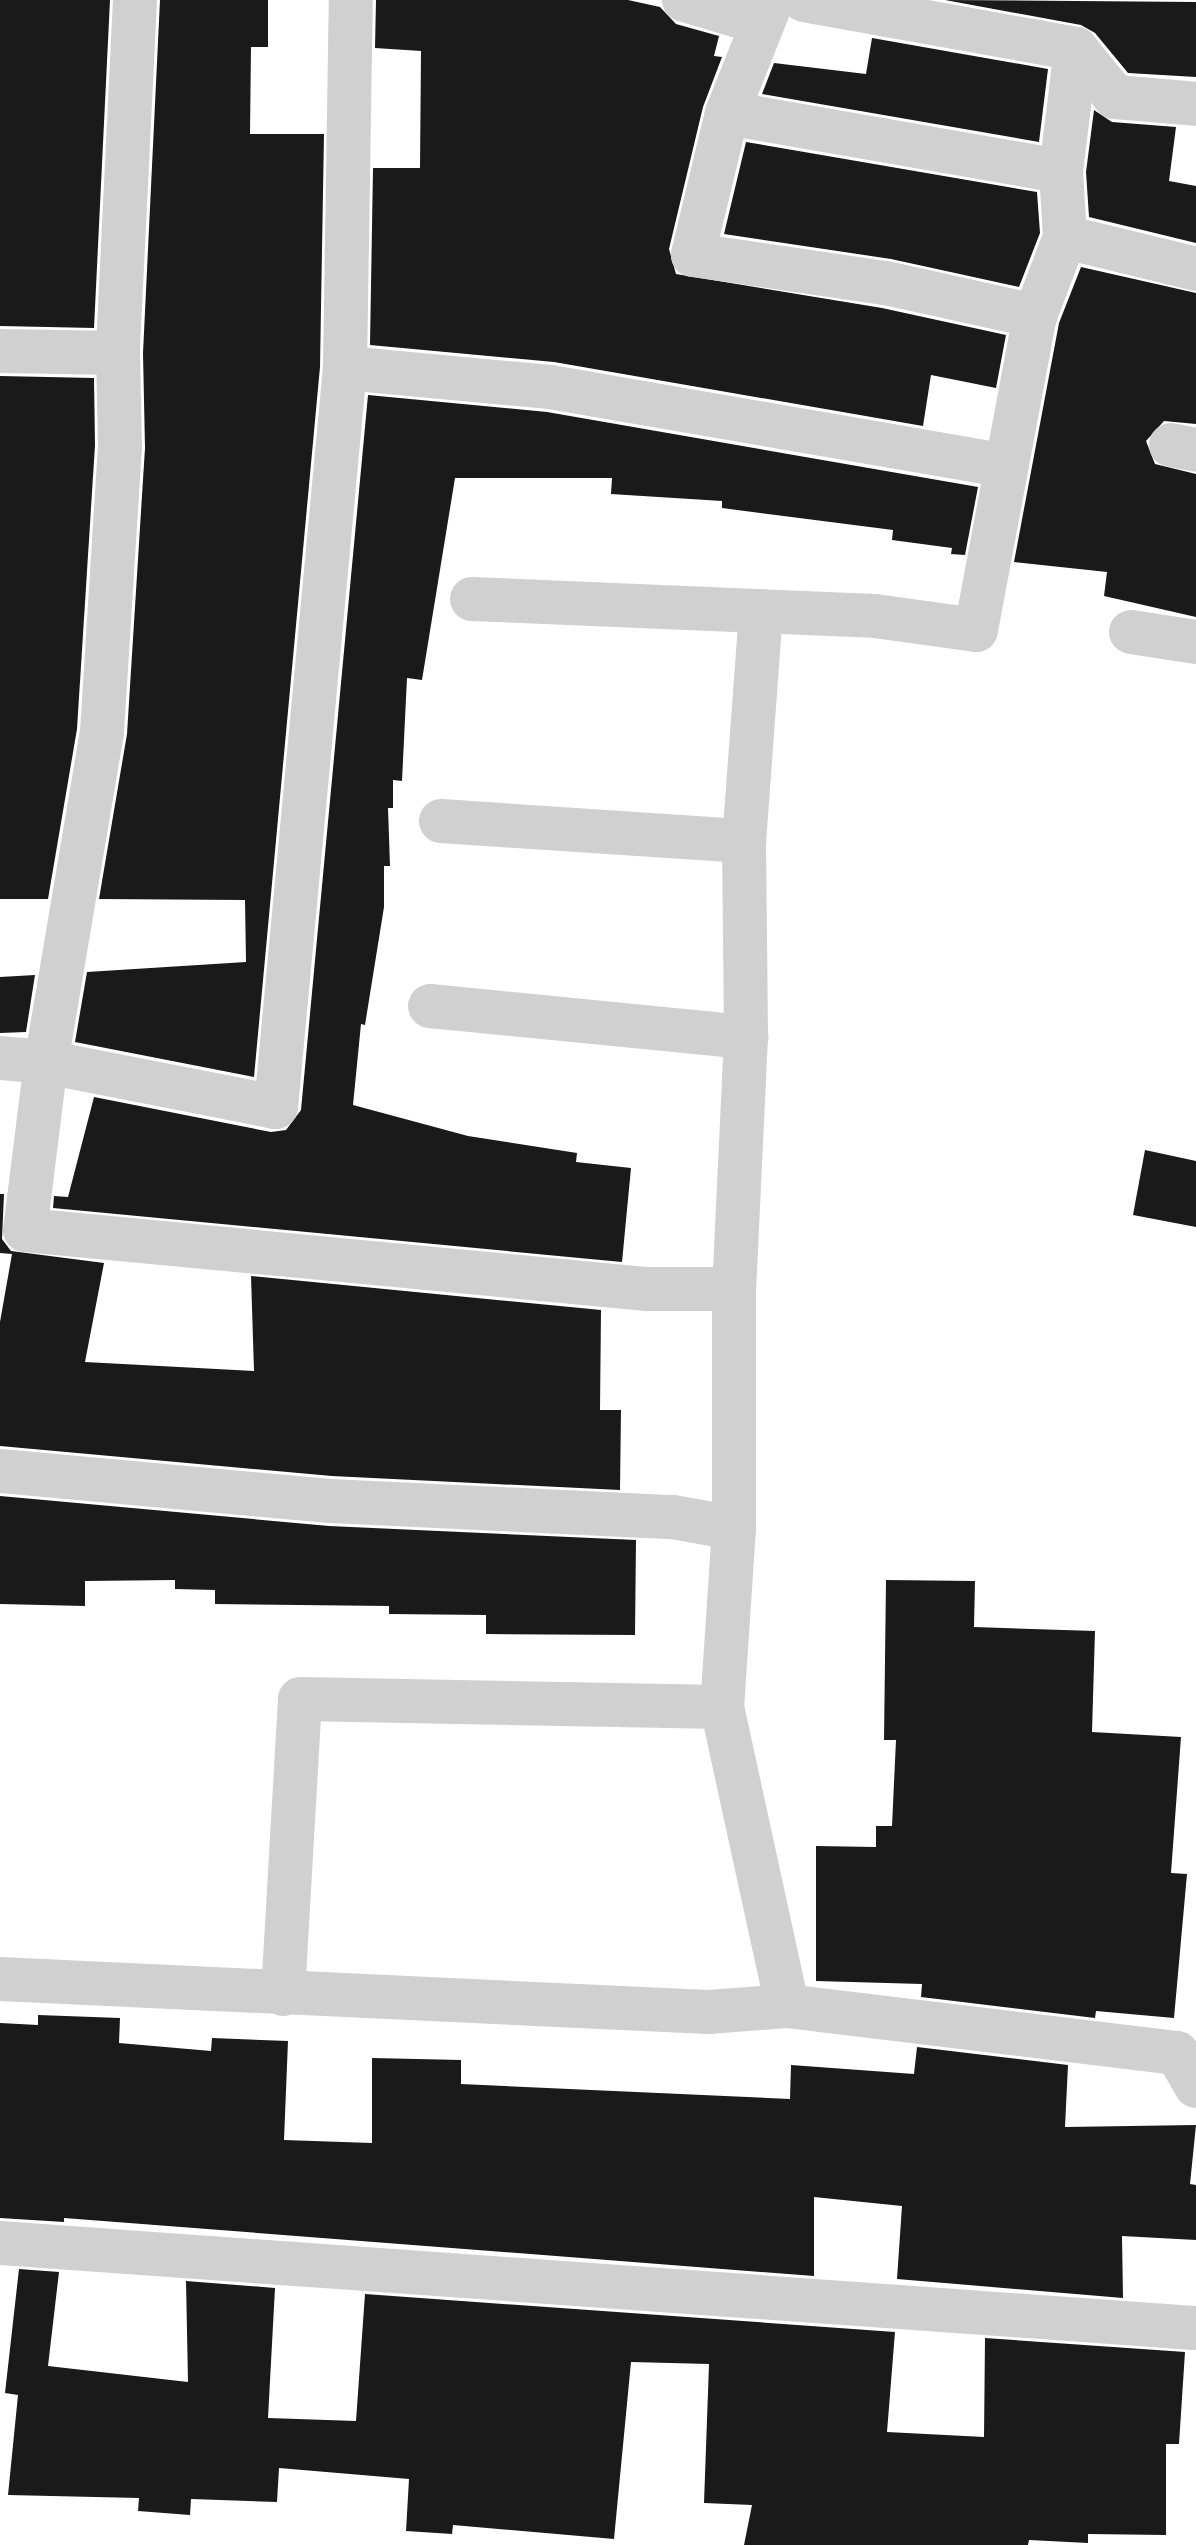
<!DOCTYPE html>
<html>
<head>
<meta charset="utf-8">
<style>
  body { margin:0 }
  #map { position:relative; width:1196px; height:2545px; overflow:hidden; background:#fff; font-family:"Archivo Narrow",sans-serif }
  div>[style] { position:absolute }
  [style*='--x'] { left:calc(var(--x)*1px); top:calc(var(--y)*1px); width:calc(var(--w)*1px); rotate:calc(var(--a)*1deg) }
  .building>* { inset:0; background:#1a1a1a }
  .street>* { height:44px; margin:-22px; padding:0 22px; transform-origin:22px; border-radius:22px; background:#d0d0d0 }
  span { translate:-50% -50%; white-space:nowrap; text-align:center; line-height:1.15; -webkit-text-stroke:8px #fff; paint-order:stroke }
</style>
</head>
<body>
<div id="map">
  <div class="building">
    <i style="clip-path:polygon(0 0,110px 0,94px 328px,0 326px)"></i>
    <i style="clip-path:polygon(160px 0,268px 0,268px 47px,251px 47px,250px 134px,324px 134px,320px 367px,254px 1077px,75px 1042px,87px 972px,246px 962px,245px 900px,99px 899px,127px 734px,145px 448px,143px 353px)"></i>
    <i style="clip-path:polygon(376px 0,628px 0,660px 7px,676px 24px,719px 36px,714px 56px,722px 57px,703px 107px,669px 249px,676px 274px,882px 308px,1006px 335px,996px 388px,931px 375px,923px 426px,554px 362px,370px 345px,373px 168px,420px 168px,421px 51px,375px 48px)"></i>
    <i style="clip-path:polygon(945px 0,1196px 2px,1196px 77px,1128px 73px,1095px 33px,1081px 25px)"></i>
    <i style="clip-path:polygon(872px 38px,1048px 69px,1039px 142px,762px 94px,774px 63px,866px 74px)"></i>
    <i style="clip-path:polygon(1094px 110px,1112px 122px,1176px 127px,1169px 181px,1196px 186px,1196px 243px,1089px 217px,1086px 172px)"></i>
    <i style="clip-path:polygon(746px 142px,1037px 192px,1040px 233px,1019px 287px,891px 259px,724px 234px)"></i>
    <i style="clip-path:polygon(1081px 267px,1196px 293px,1196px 424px,1164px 421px,1146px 441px,1155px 464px,1196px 474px,1196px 617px,1104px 596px,1107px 572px,1014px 562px,1059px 323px)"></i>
    <i style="clip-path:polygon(0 376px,94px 378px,95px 445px,77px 729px,48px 899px,0 899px)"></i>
    <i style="clip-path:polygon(368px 395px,547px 412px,978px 487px,965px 555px,951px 554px,952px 548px,892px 540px,893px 530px,722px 508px,722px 501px,611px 494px,612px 478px,455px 478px,422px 680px,407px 678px,402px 781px,393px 780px,393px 808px,388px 808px,390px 866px,384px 866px,384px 907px,365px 1025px,361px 1024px,353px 1105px,468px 1136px,577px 1153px,576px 1162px,631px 1168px,622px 1262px,53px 1208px,54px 1196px,68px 1197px,94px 1097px,271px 1132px,286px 1130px,301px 1110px)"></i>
    <i style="clip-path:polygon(35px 975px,26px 1032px,0 1033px,0 977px)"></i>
    <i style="clip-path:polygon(1145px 1150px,1196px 1161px,1196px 1227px,1133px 1215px)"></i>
    <i style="clip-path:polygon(0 1194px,4px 1194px,2px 1239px,11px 1251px,104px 1263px,85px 1362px,254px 1371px,251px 1276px,601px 1310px,600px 1410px,621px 1410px,620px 1490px,332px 1476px,0 1446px,0 1322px,12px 1254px,0 1253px)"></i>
    <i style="clip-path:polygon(0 1496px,329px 1526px,636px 1540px,635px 1635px,486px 1634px,486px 1615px,389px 1614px,389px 1606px,215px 1604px,215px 1590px,175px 1589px,175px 1580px,85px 1581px,85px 1606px,0 1604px)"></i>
    <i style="clip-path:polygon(886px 1580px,975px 1581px,974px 1627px,1095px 1631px,1092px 1732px,1181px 1737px,1171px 1873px,1187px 1874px,1174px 2018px,1096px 2011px,1095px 2018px,921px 1997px,922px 1984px,816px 1981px,816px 1846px,876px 1847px,876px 1826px,892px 1826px,896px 1740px,884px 1740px)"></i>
    <i style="clip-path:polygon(38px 2015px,120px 2018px,119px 2043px,211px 2051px,212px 2038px,288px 2041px,284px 2140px,372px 2143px,372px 2058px,461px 2060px,461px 2084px,790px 2099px,791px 2065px,914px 2074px,917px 2047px,1068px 2065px,1065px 2127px,1196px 2125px,1190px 2184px,1196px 2185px,1196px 2240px,1122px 2236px,1123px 2298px,897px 2279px,902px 2206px,814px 2197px,814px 2276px,64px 2218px,64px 2222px,0 2218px,0 2023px,38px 2025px)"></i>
    <i style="clip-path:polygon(19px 2269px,59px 2272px,48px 2366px,188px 2382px,186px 2281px,275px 2288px,268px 2418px,356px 2421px,365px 2294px,895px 2332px,887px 2432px,984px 2437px,985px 2338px,1185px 2352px,1179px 2444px,1166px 2444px,1166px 2535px,1088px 2534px,1088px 2543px,1029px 2540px,1028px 2545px,744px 2545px,752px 2505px,704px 2503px,709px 2364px,631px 2362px,614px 2539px,453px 2525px,452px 2534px,406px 2531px,409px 2479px,279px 2468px,277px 2502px,191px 2499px,190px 2515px,138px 2511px,139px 2498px,8px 2495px,18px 2395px,5px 2393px)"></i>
  </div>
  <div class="street">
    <i style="--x:135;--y:0;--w:353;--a:92.8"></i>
    <i style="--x:118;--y:353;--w:93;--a:88.8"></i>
    <i style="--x:120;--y:446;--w:287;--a:93.6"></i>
    <i style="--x:102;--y:732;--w:335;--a:99.6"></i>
    <i style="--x:46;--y:1062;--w:169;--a:97.1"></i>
    <i style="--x:25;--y:1230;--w:625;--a:5.42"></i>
    <i style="--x:647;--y:1289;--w:87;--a:0"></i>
    <i style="--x:684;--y:0;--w:53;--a:16.4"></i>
    <i style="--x:735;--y:15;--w:32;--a:-28"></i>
    <i style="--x:772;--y:0;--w:122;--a:111.7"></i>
    <i style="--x:727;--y:113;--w:146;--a:103.5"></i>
    <i style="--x:693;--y:255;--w:195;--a:8.3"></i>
    <i style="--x:886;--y:283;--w:153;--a:12.5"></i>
    <i style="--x:804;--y:0;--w:276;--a:10.2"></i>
    <i style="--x:1076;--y:49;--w:62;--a:50.9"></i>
    <i style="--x:1115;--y:97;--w:81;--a:4.9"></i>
    <i style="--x:727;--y:113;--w:339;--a:9.9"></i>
    <i style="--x:1065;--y:237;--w:135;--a:13.7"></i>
    <i style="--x:0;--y:351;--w:118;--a:1"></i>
    <i style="--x:345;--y:368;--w:206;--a:5.3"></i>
    <i style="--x:550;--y:387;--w:462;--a:9.8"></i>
    <i style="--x:1171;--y:445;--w:25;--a:11"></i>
    <i style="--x:472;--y:599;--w:403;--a:2.4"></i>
    <i style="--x:875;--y:616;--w:102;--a:7.9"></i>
    <i style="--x:976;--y:630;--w:319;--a:-79.4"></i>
    <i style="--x:1035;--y:316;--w:85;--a:-69.2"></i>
    <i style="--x:1065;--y:237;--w:66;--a:-93.5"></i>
    <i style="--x:1061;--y:171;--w:123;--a:-83"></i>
    <i style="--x:761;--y:611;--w:231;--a:94.2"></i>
    <i style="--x:744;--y:841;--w:196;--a:89.4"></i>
    <i style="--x:746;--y:1037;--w:252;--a:92.7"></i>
    <i style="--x:734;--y:1289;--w:239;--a:90"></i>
    <i style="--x:734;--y:1528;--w:179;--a:93.8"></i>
    <i style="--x:722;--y:1707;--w:306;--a:77.7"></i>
    <i style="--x:1131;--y:632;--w:66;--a:8.7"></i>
    <i style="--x:441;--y:821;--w:304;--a:3.8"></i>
    <i style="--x:430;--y:1006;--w:318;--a:5.6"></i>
    <i style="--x:0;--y:1058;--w:46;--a:5"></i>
    <i style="--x:46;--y:1062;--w:234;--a:11.1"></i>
    <i style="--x:276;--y:1107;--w:742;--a:-84.67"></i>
    <i style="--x:345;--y:368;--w:368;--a:-89.1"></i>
    <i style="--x:0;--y:1471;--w:331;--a:5.2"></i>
    <i style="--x:330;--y:1501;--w:343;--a:2.7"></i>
    <i style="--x:673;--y:1517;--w:62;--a:10.2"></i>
    <i style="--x:0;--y:1979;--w:709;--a:2.67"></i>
    <i style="--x:708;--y:2012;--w:79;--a:-4.3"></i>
    <i style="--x:787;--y:2006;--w:393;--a:6.9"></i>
    <i style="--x:1177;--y:2053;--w:38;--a:60"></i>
    <i style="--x:283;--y:1994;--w:295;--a:-86.7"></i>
    <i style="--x:300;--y:1699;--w:422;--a:1.1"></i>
    <i style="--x:0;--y:2243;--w:1197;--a:4.07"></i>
  </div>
</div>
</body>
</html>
